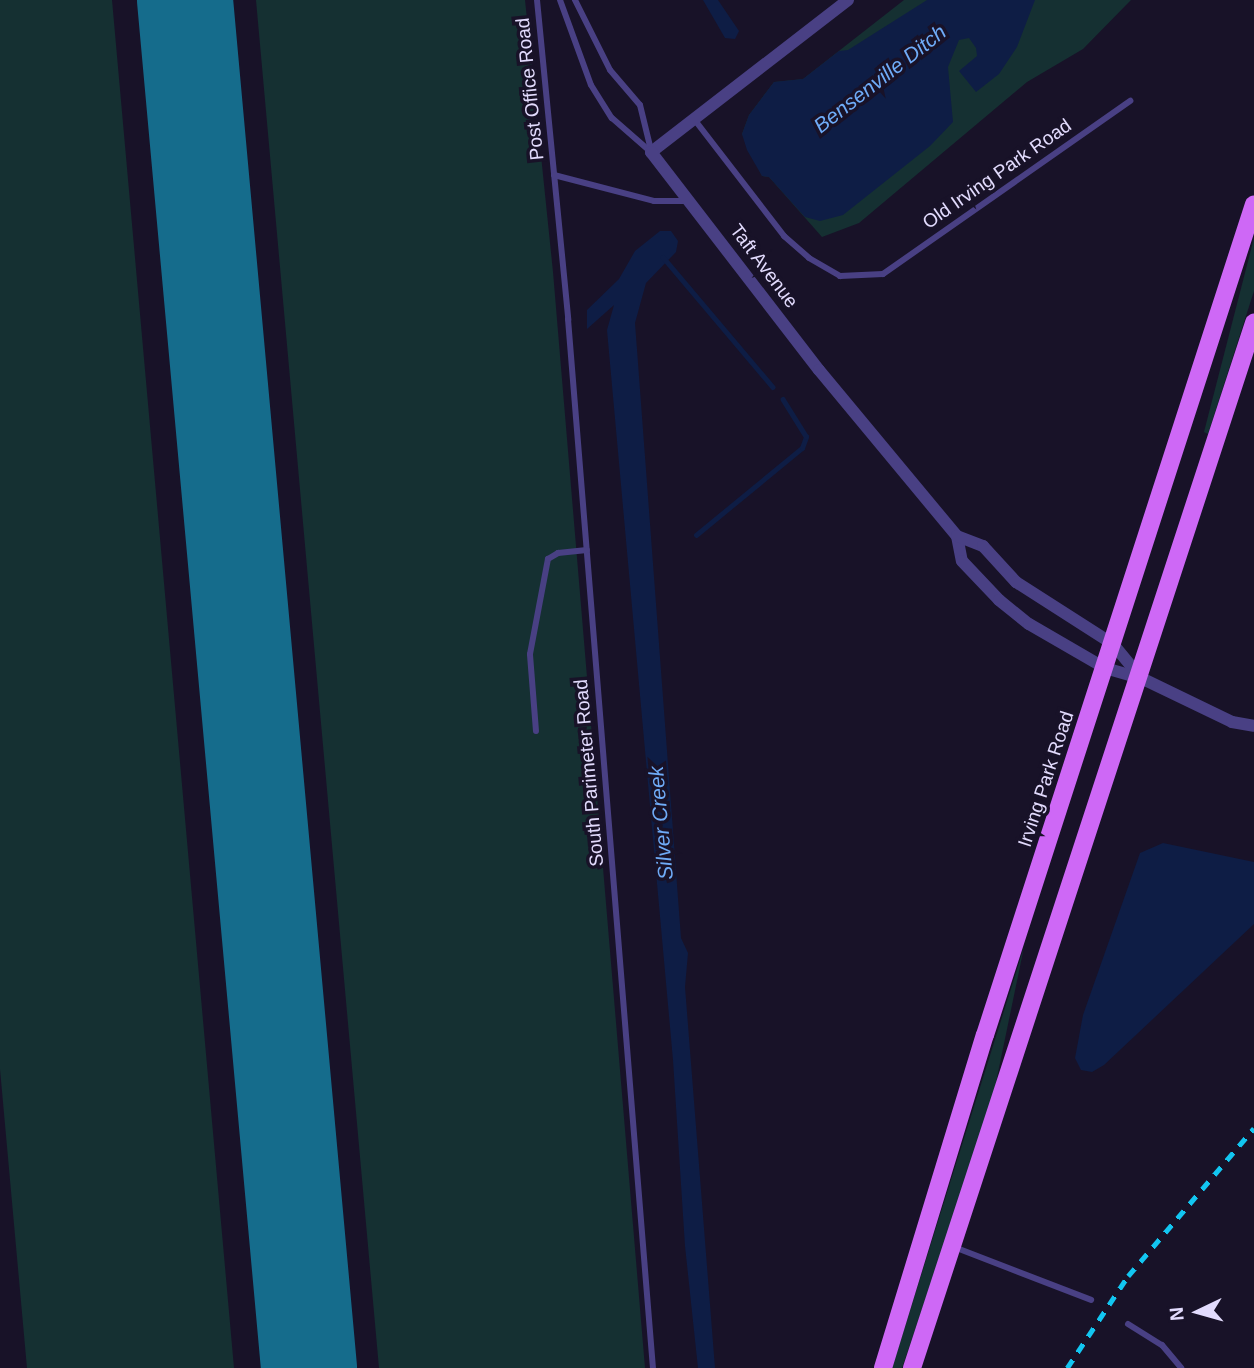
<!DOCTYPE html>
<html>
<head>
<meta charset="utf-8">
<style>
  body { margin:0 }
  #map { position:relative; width:1254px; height:1368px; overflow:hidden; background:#181228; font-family:Helvetica,sans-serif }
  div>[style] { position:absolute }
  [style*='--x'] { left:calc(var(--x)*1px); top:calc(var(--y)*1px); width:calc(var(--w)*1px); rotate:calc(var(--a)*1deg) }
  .green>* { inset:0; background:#153032 }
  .water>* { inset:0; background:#0e1d45 }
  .stream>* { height:4.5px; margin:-2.25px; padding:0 2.25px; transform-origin:2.25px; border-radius:2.25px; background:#0e1d45 }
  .runway>* { height:96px; margin:-48px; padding:0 48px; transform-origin:48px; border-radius:48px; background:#156c8c }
  .lane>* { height:6px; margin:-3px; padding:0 3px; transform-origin:3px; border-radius:3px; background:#494084 }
  .street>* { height:12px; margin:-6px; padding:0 6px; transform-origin:6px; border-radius:6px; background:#494084 }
  .primary>* { height:18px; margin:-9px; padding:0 9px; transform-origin:9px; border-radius:9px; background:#ce68f6 }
  .rail>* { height:4.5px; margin-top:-2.25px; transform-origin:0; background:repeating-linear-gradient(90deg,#12c6f1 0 10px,transparent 0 19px) }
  span { translate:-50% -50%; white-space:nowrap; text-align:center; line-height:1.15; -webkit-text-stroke:7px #181228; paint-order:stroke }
  .street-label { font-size:19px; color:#e2dbfd }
  .water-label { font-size:21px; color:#6fabf7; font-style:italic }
  .north { position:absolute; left:1163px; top:1277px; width:70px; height:70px; -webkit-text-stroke:5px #181228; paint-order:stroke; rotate:265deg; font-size:19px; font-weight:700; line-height:28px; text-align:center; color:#e2dbfd }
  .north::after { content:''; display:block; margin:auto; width:24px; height:32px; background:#e2dbfd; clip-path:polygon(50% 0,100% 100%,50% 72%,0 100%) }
</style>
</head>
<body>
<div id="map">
  <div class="green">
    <i style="clip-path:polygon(0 0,112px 0,234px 1368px,27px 1368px,0 1069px)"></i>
    <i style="clip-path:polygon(256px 0,525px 0,553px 272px,645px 1368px,379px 1368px)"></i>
    <i style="clip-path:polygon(904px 0,1131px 0,1083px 49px,1027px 82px,859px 223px,822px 237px,769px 177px,762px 176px,742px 134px,749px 115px,774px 82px,803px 79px)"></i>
    <i style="clip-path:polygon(1254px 238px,1254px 291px,1208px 434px,1204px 432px)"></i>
    <i style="clip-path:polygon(1024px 947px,994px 1092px,979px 1142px,902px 1368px,892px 1368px)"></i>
  </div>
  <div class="water">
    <i style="clip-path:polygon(703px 0,718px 0,739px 31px,735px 39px,725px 38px)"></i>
    <i style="clip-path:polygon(927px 0,1035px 0,1017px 47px,999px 74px,976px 92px,959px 71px,977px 56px,976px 48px,969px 38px,959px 40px,948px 67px,953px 122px,930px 146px,843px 215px,820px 221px,805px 217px,769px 177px,762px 176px,747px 150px,742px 134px,749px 115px,774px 82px,803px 79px,839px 51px,848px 50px)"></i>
    <i style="clip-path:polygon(660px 231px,671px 231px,678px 241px,676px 252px,646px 283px,635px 323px,681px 938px,688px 953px,685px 987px,715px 1368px,698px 1368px,685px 1246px,673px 1060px,607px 330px,614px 305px,587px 329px,587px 310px,619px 279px,635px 251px)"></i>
    <i style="clip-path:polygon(1163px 843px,1254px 862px,1254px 924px,1104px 1065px,1092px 1072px,1081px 1070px,1075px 1058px,1083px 1015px,1140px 853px)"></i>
  </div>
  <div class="stream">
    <i style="--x:663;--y:257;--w:170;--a:49.8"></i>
    <i style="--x:696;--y:535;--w:137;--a:-39.4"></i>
    <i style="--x:802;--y:448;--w:12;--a:-70"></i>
    <i style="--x:806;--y:437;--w:44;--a:-121.9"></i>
  </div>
  <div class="runway">
    <i style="--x:185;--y:0;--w:1374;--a:84.82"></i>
  </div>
  <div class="lane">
    <i style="--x:537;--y:0;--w:321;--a:84.4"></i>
    <i style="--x:568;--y:319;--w:1052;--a:85.37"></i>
    <i style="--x:560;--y:0;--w:90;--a:70"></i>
    <i style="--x:591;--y:85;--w:39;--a:58"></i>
    <i style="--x:612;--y:118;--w:52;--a:41.1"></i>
    <i style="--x:575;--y:0;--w:78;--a:63.4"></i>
    <i style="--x:610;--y:70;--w:46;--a:49.4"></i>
    <i style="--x:640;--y:105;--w:46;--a:76.3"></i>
    <i style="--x:694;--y:119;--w:148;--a:52.4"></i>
    <i style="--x:784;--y:236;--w:33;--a:41"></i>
    <i style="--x:809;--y:258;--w:36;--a:30"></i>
    <i style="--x:840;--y:276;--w:43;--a:-2.7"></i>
    <i style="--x:883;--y:274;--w:302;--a:-35"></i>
    <i style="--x:554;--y:175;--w:103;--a:14.6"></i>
    <i style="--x:654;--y:201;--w:34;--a:0"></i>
    <i style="--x:536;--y:731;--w:77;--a:-94.5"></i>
    <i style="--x:530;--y:654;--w:97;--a:-79.3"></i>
    <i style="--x:548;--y:559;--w:12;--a:-31"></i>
    <i style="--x:558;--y:553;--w:29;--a:-6"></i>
    <i style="--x:954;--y:1247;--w:147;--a:21.1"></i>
    <i style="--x:1128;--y:1324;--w:40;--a:32"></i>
    <i style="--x:1162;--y:1345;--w:30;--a:50"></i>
  </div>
  <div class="street">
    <i style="--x:848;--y:0;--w:249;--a:142.3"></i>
    <i style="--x:651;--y:152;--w:275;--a:52.4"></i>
    <i style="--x:819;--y:370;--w:216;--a:50.3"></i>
    <i style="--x:957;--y:536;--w:25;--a:79"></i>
    <i style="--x:962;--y:561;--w:54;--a:46.5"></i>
    <i style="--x:999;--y:600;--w:38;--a:39"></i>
    <i style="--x:1029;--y:624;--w:88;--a:30.1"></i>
    <i style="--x:1105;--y:668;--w:37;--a:16"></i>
    <i style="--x:1141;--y:678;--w:101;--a:25.8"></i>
    <i style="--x:1232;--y:722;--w:22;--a:10"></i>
    <i style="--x:957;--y:536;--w:28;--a:21"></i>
    <i style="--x:983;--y:546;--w:49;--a:47.5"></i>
    <i style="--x:1016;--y:582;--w:115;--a:32.6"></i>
    <i style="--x:1113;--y:644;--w:44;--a:50.5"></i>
  </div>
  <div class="primary">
    <i style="--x:883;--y:1368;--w:348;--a:-73"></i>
    <i style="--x:985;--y:1035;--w:873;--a:-72.06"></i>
    <i style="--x:912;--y:1368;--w:1100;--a:-71.88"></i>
  </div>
  <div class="rail">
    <i style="--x:1067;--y:1368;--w:110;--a:-56.5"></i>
    <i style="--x:1128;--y:1276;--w:194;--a:-49.6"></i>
  </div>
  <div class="street-label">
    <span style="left:530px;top:89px;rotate:-96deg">Post Office Road</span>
    <span style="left:997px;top:174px;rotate:-35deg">Old Irving Park Road</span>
    <span style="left:764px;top:266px;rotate:53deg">Taft Avenue</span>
    <span style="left:589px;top:773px;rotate:-95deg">South Parimeter Road</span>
    <span style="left:1046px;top:779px;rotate:-72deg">Irving Park Road</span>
  </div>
  <div class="water-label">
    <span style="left:880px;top:79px;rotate:-38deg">Bensenville Ditch</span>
    <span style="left:661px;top:823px;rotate:-95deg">Silver Creek</span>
  </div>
  <div class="north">N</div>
</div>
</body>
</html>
